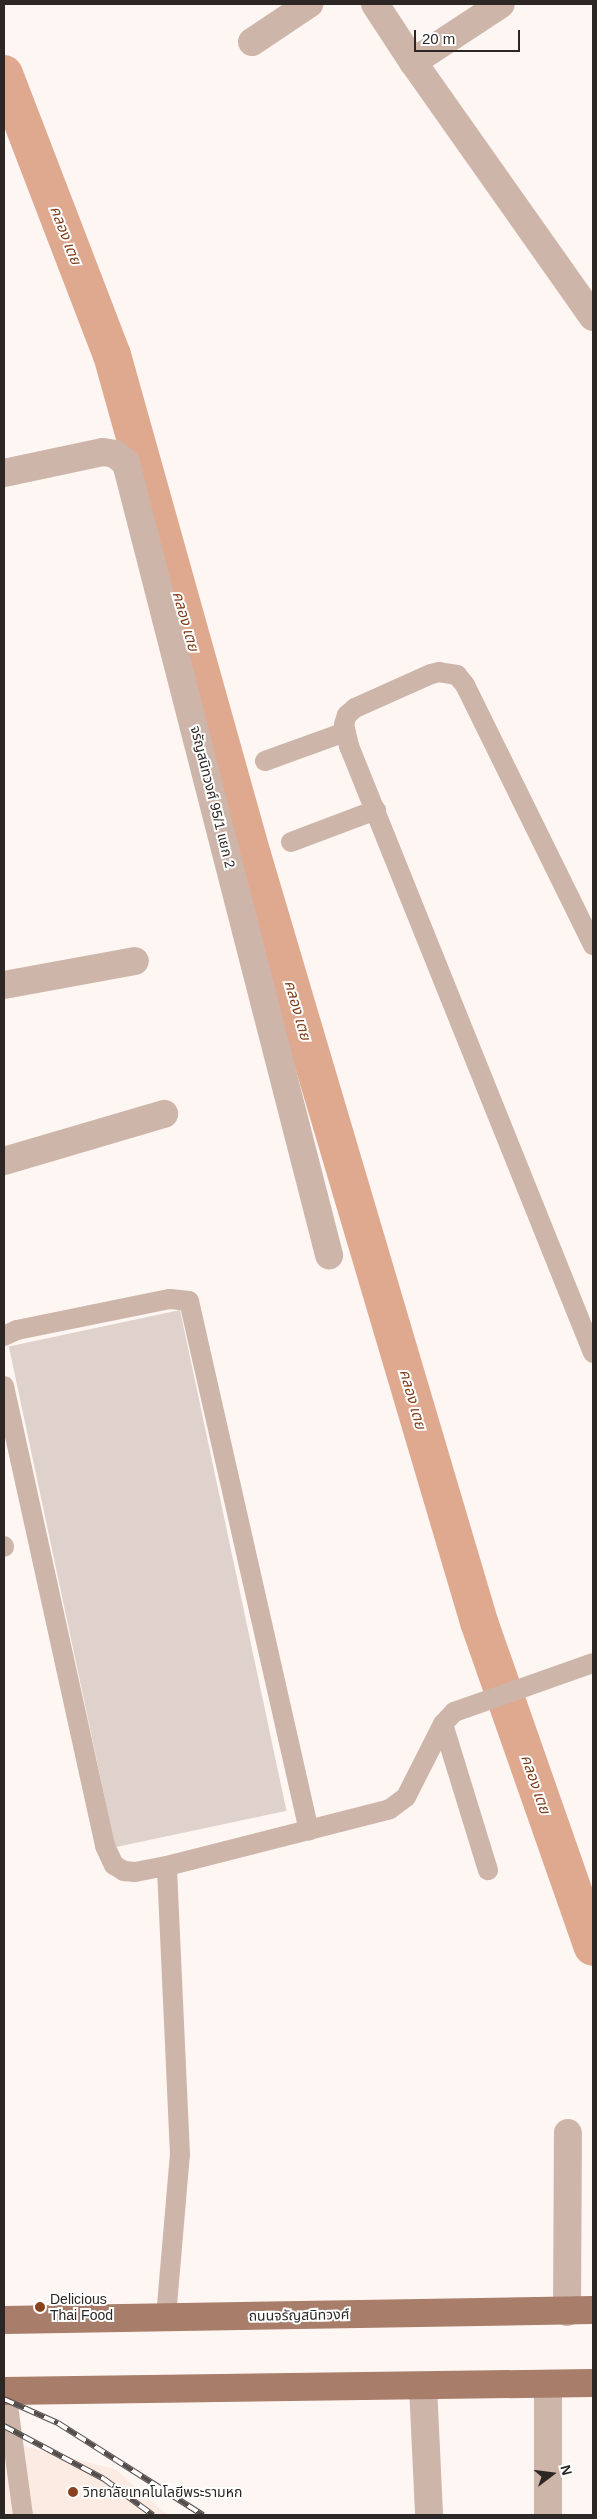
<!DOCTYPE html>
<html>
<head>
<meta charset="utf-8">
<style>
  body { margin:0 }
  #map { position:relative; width:597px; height:2519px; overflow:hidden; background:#fef6f2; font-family:Arial,"Noto Sans Thai",sans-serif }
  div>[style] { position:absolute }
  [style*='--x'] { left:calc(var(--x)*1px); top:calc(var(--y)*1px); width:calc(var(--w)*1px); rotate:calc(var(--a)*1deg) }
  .built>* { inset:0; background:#fcebe3 }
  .canal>* { height:38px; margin:-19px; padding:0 19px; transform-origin:19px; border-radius:19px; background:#dfa990 }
  .building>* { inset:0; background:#dfd2cc; transform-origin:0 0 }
  .service>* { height:20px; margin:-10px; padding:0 10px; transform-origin:10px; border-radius:10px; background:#ceb5aa }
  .minor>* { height:28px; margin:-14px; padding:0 14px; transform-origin:14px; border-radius:14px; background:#ceb5aa }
  .primary>* { height:28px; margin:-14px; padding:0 14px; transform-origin:14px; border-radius:14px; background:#a87d69 }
  .rail>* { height:5.5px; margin-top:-2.75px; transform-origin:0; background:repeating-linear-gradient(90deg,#fff 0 11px,#534d4b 0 22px); box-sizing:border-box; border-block:1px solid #534d4b }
  .dots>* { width:14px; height:14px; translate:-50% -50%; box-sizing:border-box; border:2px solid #fff; border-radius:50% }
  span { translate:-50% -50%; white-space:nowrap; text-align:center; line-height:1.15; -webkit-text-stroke:4px #fff; paint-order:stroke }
  .street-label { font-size:14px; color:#2c2725 }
  .poi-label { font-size:14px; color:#2c2725 }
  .left { translate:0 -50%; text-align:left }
  .water-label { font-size:15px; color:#7e3c18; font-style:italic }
  .frame { position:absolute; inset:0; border:5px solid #2c2725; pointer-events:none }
  .north { position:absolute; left:527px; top:2449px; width:50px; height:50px; -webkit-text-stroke:4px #fff; paint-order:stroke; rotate:75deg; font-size:14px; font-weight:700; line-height:20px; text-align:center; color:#2c2725 }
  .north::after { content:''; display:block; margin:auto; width:18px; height:22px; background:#2c2725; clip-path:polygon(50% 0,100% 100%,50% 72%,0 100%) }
  .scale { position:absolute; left:414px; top:30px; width:106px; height:22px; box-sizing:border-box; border:2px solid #2c2725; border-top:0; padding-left:6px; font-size:15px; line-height:18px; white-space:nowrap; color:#2c2725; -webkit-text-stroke:4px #fff; paint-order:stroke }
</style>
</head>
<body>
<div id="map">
  <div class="built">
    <i style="clip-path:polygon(4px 2441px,115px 2469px,168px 2515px,4px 2515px)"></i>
  </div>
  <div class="canal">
    <i style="--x:4;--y:74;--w:301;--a:69"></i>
    <i style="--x:112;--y:355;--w:519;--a:74.36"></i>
    <i style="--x:252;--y:855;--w:800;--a:73.51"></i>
    <i style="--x:479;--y:1622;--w:344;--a:70.7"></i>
  </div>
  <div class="building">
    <i style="left:180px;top:1310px;width:512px;height:175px;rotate:78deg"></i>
  </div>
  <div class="service">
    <i style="--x:265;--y:761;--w:85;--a:-19.9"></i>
    <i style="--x:291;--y:842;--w:91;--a:-20.6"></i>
    <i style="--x:593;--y:945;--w:290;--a:-116.2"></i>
    <i style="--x:465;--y:685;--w:13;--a:-129"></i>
    <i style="--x:457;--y:675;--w:18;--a:-171"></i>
    <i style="--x:439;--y:672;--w:8;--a:166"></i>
    <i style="--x:431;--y:674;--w:83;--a:155.9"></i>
    <i style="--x:355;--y:708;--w:11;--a:139"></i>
    <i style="--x:347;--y:715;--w:9;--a:108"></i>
    <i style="--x:344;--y:724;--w:23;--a:77"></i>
    <i style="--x:349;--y:746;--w:654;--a:68.1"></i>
    <i style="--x:4;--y:1336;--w:14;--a:-25"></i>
    <i style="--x:17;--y:1330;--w:156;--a:-11.5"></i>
    <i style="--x:170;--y:1299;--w:19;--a:6"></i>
    <i style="--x:189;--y:1301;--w:543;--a:77.24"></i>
    <i style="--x:4;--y:1386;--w:471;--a:77.6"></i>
    <i style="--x:105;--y:1846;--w:21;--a:65"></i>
    <i style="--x:114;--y:1865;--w:12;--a:31"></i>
    <i style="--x:124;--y:1871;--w:11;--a:5"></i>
    <i style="--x:135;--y:1872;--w:33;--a:-11"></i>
    <i style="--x:4;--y:1546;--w:1;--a:90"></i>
    <i style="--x:443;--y:1724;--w:153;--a:72.9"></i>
    <i style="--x:166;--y:2317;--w:163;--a:-85.1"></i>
    <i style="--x:180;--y:2155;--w:289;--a:-92.6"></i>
    <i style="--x:167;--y:1866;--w:230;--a:-14.3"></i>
    <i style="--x:390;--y:1809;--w:20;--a:-37"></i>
    <i style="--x:406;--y:1797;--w:82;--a:-63.1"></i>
    <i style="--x:443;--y:1724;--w:16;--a:-47"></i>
    <i style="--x:454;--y:1712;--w:147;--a:-19.4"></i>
    <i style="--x:6;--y:2391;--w:125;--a:82.2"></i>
  </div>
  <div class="minor">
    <i style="--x:375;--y:4;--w:69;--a:56.8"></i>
    <i style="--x:413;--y:62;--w:312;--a:54.8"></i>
    <i style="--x:252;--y:42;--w:69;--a:-33.7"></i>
    <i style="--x:413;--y:62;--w:105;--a:-33.4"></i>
    <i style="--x:4;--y:473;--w:101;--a:-12"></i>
    <i style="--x:103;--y:452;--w:12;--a:9"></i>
    <i style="--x:115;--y:454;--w:14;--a:39"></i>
    <i style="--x:126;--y:463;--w:818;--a:75.62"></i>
    <i style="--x:4;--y:985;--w:133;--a:-10.4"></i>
    <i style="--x:4;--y:1161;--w:167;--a:-16.4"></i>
    <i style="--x:567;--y:2312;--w:179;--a:-89.7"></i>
    <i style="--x:548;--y:2384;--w:131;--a:90"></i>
    <i style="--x:423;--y:2386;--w:129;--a:87.3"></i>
  </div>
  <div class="primary">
    <i style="--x:4;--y:2320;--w:589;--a:-0.97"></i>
    <i style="--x:4;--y:2391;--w:589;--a:-0.78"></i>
  </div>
  <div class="rail">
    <i style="--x:4;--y:2399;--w:59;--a:24"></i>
    <i style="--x:58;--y:2423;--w:172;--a:32.4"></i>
    <i style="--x:4;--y:2426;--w:113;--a:27.9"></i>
    <i style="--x:104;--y:2479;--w:61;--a:36.3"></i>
  </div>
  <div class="dots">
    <i style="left:40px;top:2307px;background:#88421d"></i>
    <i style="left:73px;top:2492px;background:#88421d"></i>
  </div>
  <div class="street-label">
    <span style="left:213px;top:797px;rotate:76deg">จรัญสนิทวงศ์ 95/1 แยก 2</span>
    <span style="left:299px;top:2315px;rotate:-1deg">ถนนจรัญสนิทวงศ์</span>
  </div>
  <div class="poi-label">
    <span class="left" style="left:50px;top:2307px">Delicious<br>Thai Food</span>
    <span class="left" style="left:83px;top:2492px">วิทยาลัยเทคโนโลยีพระรามหก</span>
  </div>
  <div class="water-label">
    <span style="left:66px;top:235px;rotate:69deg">คลอง เตย</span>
    <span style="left:186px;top:621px;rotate:74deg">คลอง เตย</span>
    <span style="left:298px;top:1010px;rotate:74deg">คลอง เตย</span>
    <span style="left:413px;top:1399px;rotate:74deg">คลอง เตย</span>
    <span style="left:536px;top:1784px;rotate:71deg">คลอง เตย</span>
  </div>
  <div class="frame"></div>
  <div class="north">N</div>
  <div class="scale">20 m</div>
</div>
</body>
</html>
